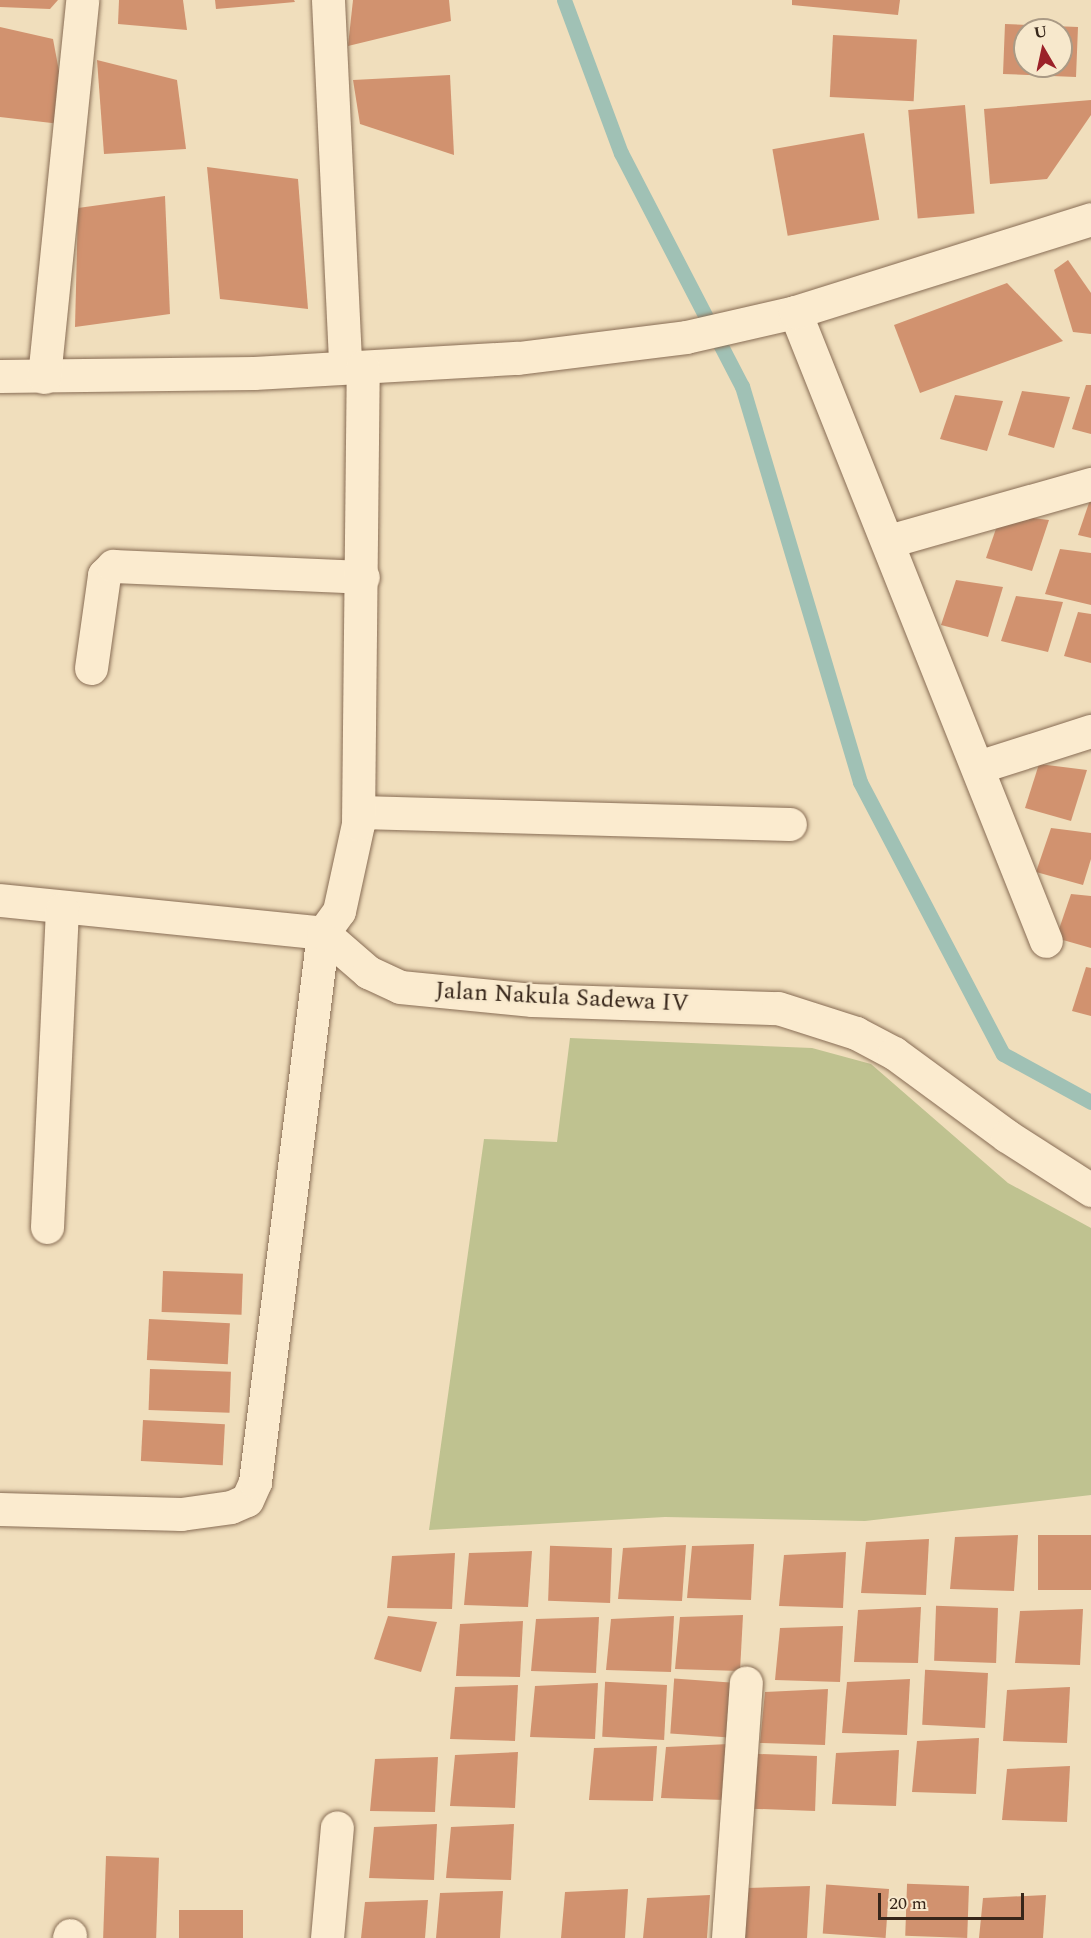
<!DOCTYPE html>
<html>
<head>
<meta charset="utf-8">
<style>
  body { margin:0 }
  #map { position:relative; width:1091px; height:1938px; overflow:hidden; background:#f0debc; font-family:Spectral,serif }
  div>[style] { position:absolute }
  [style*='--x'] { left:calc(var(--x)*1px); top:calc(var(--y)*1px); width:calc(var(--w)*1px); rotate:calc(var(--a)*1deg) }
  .cemetery>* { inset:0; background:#bfc290 }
  .stream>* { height:15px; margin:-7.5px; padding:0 7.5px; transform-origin:7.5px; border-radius:7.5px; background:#a0c1b5 }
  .building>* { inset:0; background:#d1926f; transform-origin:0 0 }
  .roads { filter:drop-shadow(0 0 2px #886d55) drop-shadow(0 0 2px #886d55) }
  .minor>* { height:33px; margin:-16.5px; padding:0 16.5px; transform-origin:16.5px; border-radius:16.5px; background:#fbebcf }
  span { translate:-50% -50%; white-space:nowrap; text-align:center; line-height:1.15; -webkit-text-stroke:4.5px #f7e8cc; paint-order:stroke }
  .street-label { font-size:24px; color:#37261a }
  .north { position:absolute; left:1013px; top:18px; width:60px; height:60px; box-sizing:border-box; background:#f7e8cc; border:2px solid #aa9a85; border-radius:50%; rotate:351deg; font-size:16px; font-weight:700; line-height:24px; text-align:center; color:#37261a }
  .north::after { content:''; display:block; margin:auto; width:21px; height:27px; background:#9b2129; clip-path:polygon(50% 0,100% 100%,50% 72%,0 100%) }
  .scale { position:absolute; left:878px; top:1893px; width:146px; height:27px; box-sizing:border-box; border:3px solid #37261a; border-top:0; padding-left:8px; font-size:18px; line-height:21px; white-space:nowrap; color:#37261a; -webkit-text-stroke:4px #f7e8cc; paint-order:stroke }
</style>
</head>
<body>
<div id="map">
  <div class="cemetery">
    <i style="clip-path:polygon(570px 1038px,812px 1048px,871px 1064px,1008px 1183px,1091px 1228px,1091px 1495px,865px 1521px,665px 1517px,429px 1530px,484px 1139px,557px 1142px)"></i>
  </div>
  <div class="stream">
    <i style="--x:564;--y:0;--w:163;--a:69.6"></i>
    <i style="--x:621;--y:153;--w:263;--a:62.6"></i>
    <i style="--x:742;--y:386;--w:413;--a:73.4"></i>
    <i style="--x:860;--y:782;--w:307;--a:62.3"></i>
    <i style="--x:1003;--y:1054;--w:100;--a:28.6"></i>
  </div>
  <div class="building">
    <i style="clip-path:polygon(0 0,58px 0,50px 9px,0 7px)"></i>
    <i style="clip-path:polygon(119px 0,183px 0,187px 30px,118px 24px)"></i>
    <i style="clip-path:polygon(215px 0,294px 0,295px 2px,216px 9px)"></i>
    <i style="clip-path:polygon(353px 0,449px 0,451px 21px,348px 46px)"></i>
    <i style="clip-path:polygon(792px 0,900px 0,898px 15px,792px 5px)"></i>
    <i style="clip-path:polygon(evenodd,1005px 24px,1078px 27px,1076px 77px,1003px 74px,1005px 24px,1025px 30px,1061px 30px,1061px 66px,1025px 66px,1025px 30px)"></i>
    <i style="clip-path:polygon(0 27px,53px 39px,69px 125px,0 117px)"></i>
    <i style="left:833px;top:35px;width:84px;height:62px;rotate:3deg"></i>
    <i style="clip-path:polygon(97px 60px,177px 80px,186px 149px,104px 154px)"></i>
    <i style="clip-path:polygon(450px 75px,454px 155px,360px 124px,353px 80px)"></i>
    <i style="clip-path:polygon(1091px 100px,1091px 115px,1047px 179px,990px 184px,984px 109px)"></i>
    <i style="left:965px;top:105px;width:109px;height:57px;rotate:85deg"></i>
    <i style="left:864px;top:133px;width:88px;height:93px;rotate:80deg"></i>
    <i style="clip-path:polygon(207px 167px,298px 179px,308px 309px,220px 299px)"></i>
    <i style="clip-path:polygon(165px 196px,170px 314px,75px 327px,78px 208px)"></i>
    <i style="clip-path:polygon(1068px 260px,1091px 293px,1091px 334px,1073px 332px,1054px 270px)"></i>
    <i style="clip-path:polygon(1007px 283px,1063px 341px,920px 393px,894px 325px)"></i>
    <i style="clip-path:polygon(1086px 385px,1091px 385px,1091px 434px,1072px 429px)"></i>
    <i style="clip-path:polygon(1022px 391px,1070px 397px,1054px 448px,1008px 435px)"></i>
    <i style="clip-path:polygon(955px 395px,1003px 401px,987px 451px,940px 439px)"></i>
    <i style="clip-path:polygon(1091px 497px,1091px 538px,1078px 535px)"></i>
    <i style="clip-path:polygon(1001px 514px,1049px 520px,1032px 571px,986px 558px)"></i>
    <i style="clip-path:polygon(1060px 549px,1091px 553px,1091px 605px,1045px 594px)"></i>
    <i style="clip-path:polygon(956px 580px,1003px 587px,988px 637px,941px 625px)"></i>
    <i style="clip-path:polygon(1016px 596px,1063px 602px,1048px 652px,1001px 641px)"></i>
    <i style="clip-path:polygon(1078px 612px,1091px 614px,1091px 663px,1064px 656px)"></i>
    <i style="clip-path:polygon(1039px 764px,1087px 770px,1071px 821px,1025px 808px)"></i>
    <i style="clip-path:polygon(1051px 828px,1091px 833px,1091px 859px,1083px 885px,1036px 872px)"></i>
    <i style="clip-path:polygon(1071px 894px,1091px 896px,1091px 948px,1056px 938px)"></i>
    <i style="clip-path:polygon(1086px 967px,1091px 968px,1091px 1016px,1072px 1011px)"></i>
    <i style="left:163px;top:1271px;width:80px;height:41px;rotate:2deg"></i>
    <i style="left:149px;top:1319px;width:81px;height:41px;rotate:3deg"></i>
    <i style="left:150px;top:1369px;width:81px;height:41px;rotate:2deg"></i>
    <i style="left:143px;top:1420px;width:82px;height:41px;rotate:3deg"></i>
    <i style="clip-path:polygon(1018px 1535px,1014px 1591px,950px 1589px,955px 1537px)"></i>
    <i style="left:1091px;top:1535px;width:55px;height:53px;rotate:90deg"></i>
    <i style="clip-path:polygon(929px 1539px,926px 1595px,861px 1593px,866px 1542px)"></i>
    <i style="clip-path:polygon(754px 1544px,751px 1600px,687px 1598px,692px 1546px)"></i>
    <i style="clip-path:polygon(686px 1545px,682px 1601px,618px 1599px,623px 1548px)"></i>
    <i style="left:612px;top:1548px;width:55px;height:62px;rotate:92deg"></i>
    <i style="clip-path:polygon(532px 1551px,528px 1607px,464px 1605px,469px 1553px)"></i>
    <i style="clip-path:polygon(846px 1552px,843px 1608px,779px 1606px,784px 1555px)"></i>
    <i style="clip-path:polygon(455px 1553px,452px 1609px,387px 1608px,392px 1556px)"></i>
    <i style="clip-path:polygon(921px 1607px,918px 1663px,854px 1662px,858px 1610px)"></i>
    <i style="left:998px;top:1608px;width:55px;height:62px;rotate:92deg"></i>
    <i style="clip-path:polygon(1083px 1609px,1080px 1665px,1015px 1663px,1020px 1611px)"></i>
    <i style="clip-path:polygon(743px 1615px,740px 1671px,675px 1669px,680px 1617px)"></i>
    <i style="clip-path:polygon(388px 1616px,437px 1622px,421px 1672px,374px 1659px)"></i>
    <i style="clip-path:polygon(674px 1616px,671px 1672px,606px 1670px,611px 1619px)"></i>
    <i style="clip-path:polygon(599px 1617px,596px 1673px,531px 1671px,536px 1619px)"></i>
    <i style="clip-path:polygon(523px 1621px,520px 1677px,456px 1676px,460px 1624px)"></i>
    <i style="clip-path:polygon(843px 1626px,840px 1682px,775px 1680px,780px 1628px)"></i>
    <i style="left:988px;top:1673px;width:55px;height:63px;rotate:93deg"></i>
    <i style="clip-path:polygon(910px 1679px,907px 1735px,842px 1733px,847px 1682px)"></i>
    <i style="clip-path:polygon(598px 1683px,595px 1739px,530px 1737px,535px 1686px)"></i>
    <i style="left:737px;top:1683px;width:55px;height:63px;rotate:94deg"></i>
    <i style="clip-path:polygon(518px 1685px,515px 1741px,450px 1739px,455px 1687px)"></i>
    <i style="left:667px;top:1685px;width:55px;height:62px;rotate:93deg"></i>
    <i style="clip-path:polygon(1070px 1687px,1067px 1743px,1003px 1741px,1007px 1690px)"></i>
    <i style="clip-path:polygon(828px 1689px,825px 1745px,760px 1743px,765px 1692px)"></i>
    <i style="clip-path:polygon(979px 1738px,976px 1794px,912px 1792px,917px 1741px)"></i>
    <i style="clip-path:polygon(729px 1744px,725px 1800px,661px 1798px,666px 1747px)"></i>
    <i style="clip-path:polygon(657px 1746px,653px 1801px,589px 1800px,594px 1748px)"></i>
    <i style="clip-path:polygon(899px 1750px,896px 1806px,832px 1804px,836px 1753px)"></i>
    <i style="clip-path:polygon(518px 1752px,515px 1808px,450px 1806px,455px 1755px)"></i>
    <i style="left:817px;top:1756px;width:55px;height:63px;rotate:92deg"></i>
    <i style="clip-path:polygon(438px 1757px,435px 1812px,370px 1811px,375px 1759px)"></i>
    <i style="clip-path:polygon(1070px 1766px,1067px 1822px,1002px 1820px,1007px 1769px)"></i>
    <i style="clip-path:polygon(437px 1824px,434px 1880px,369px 1878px,374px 1827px)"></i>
    <i style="clip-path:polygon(514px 1824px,511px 1880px,446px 1878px,451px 1827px)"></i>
    <i style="left:106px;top:1856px;width:53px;height:82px;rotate:2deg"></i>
    <i style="clip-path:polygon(810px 1886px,807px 1938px,743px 1938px,747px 1888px)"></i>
    <i style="left:969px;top:1886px;width:52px;height:62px;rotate:92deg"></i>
    <i style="clip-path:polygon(628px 1889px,625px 1938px,561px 1938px,565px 1892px)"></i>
    <i style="left:889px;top:1889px;width:49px;height:63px;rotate:94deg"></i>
    <i style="clip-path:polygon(503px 1891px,500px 1938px,436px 1938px,440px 1893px)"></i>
    <i style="clip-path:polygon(710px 1895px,707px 1938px,643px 1938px,647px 1898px)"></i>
    <i style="clip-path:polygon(1046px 1895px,1043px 1938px,979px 1938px,983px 1898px)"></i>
    <i style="clip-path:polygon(428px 1900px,425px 1938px,361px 1938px,365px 1902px)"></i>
    <i style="left:243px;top:1910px;width:28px;height:64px;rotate:90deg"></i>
  </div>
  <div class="roads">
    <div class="minor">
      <i style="--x:328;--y:0;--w:366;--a:87.3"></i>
      <i style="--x:795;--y:312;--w:677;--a:68.25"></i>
      <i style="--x:0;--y:376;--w:254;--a:-0.7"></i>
      <i style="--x:254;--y:373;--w:264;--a:-3.3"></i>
      <i style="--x:518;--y:358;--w:169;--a:-7.1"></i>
      <i style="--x:686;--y:337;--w:112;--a:-12.9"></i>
      <i style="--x:795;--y:312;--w:310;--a:-17.4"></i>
      <i style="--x:44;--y:377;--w:378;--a:-84.2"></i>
      <i style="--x:889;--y:541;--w:210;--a:-15.8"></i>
      <i style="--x:91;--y:668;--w:94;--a:-82"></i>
      <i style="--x:104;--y:575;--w:13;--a:-45"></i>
      <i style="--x:113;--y:566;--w:250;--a:2.5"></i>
      <i style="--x:978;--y:767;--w:119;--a:-17.7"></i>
      <i style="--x:359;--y:812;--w:431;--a:1.6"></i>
      <i style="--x:0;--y:900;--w:325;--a:5.8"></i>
      <i style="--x:323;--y:933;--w:60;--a:40.9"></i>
      <i style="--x:368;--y:972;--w:35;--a:25"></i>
      <i style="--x:400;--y:987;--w:133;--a:5.6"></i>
      <i style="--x:532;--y:1000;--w:246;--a:1.9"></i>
      <i style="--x:778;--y:1008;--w:82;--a:17.8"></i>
      <i style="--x:856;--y:1033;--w:43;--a:27.8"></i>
      <i style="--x:894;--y:1053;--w:140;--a:36.3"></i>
      <i style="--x:1007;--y:1136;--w:100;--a:32.7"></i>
      <i style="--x:47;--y:1227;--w:318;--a:-87.3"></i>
      <i style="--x:0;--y:1509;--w:181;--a:1.6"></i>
      <i style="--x:181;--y:1514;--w:50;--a:-8"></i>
      <i style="--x:231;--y:1507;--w:17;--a:-24"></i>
      <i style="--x:247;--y:1500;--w:20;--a:-66"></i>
      <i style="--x:255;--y:1482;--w:553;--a:-82.94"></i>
      <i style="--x:323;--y:933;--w:27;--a:-54"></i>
      <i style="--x:339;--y:911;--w:89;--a:-77.7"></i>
      <i style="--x:358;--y:824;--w:457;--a:-89.4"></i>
      <i style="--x:69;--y:1938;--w:3;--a:-72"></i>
      <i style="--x:327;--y:1938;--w:111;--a:-84.9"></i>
      <i style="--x:728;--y:1938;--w:256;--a:-86"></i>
    </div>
  </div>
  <div class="street-label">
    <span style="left:562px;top:998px;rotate:3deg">Jalan Nakula Sadewa IV</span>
  </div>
  <div class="north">U</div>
  <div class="scale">20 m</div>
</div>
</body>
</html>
